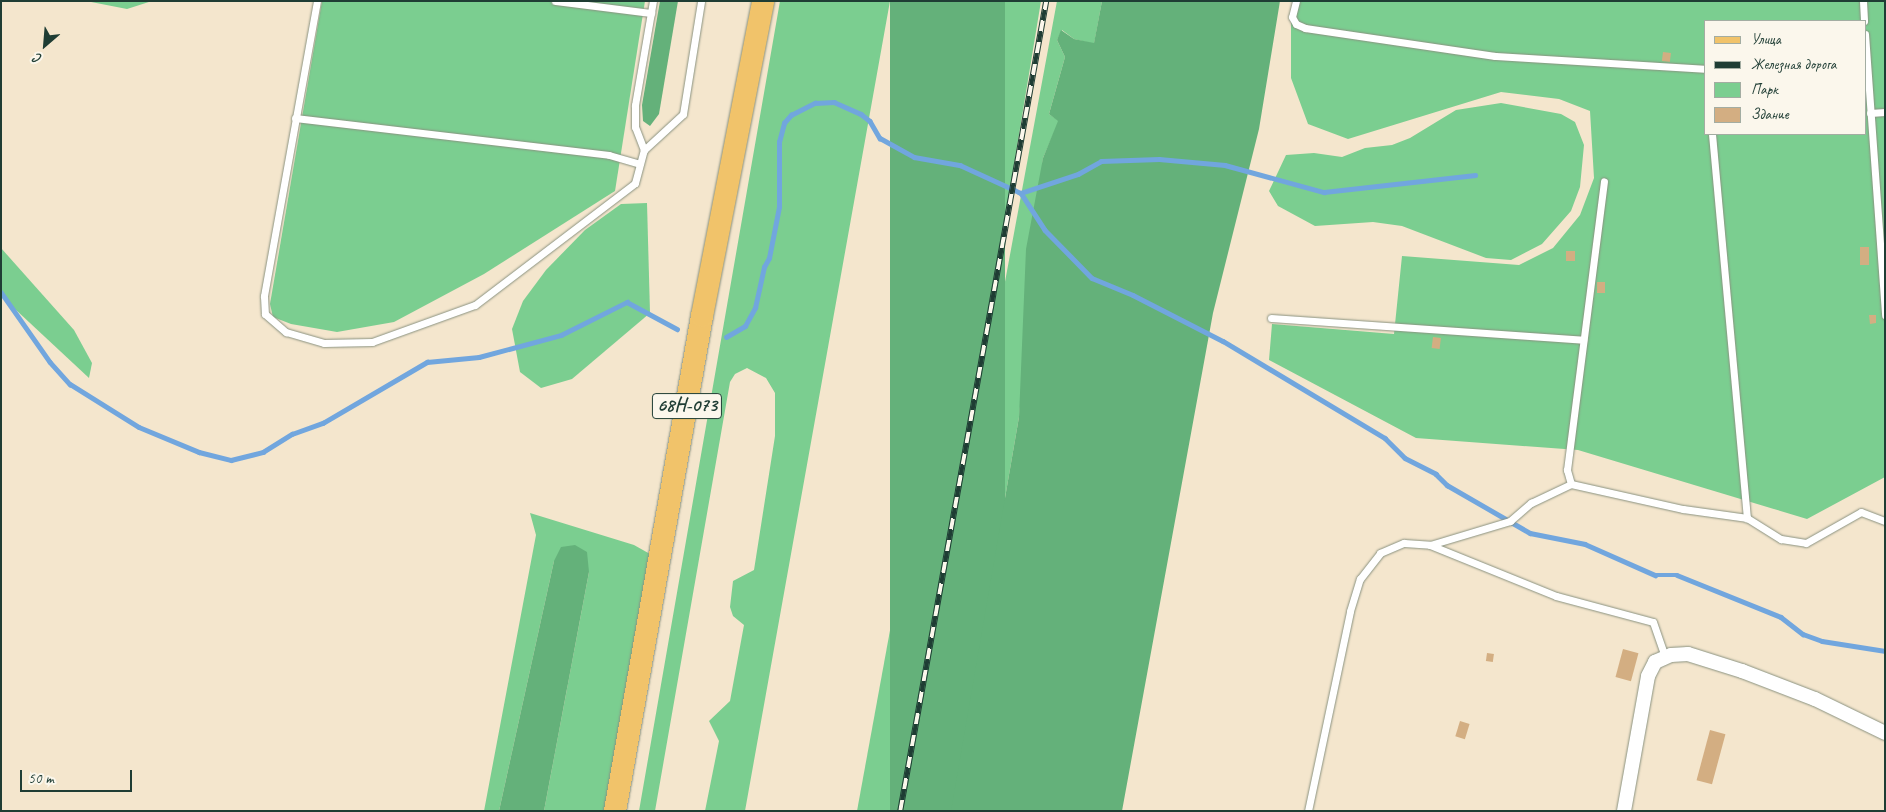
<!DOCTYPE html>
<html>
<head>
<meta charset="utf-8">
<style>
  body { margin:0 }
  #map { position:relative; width:1886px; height:812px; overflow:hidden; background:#f4e6cd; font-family:Caveat,sans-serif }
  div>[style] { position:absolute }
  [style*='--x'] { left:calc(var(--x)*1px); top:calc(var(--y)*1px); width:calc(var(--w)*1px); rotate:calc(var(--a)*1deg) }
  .green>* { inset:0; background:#7bce90 }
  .forest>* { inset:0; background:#64b17a; transform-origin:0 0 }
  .stream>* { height:4.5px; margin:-2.25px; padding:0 2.25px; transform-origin:2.25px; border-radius:2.25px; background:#71a6de }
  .building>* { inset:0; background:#d3ae82; transform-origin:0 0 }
  .roads { filter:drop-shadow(0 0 1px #8a9280) drop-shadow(0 0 1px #8a9280) }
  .service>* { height:7px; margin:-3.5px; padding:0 3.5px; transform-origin:3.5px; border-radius:3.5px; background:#fff }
  .minor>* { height:14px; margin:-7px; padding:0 7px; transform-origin:7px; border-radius:7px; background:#fff }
  .primary>* { height:22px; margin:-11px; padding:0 11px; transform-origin:11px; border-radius:11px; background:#f1c36a }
  .rail>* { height:5.5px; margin-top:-2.75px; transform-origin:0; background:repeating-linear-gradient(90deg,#fbf7ec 0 11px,#1f3d34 0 22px); box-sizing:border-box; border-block:1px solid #1f3d34 }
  span { translate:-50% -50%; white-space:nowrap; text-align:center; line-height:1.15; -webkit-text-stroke:4px #fbf7ec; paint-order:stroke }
  .shield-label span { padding:1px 4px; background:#fbf7ec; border:1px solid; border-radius:4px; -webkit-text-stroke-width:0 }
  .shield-label { font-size:19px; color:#1f3d34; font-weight:700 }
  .frame { position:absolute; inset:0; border:2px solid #1f3d34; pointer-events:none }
  .legend { position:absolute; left:1704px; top:20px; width:162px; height:115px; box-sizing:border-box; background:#fbf7ec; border:1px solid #a3ada2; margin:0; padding:6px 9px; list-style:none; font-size:15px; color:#1f3d34 }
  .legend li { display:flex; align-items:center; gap:10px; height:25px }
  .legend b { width:25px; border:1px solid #a3ada2 }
  .north { position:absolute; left:20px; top:20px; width:50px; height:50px; -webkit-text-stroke:4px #fbf7ec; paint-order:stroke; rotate:207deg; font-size:14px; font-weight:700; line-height:20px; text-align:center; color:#1f3d34 }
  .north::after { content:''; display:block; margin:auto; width:18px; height:22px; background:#1f3d34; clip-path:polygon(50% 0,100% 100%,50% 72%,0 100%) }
  .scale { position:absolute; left:20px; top:770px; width:112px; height:22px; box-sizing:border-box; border:2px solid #1f3d34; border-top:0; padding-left:6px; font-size:15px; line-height:18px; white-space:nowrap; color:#1f3d34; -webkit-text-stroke:4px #fbf7ec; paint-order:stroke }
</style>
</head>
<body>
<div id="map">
  <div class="green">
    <i style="clip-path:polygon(86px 1px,152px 1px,127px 9px)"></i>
    <i style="clip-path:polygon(322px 1px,645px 1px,615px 191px,484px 274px,394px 322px,337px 332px,291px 324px,273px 317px,270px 304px)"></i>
    <i style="clip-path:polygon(780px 1px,890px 1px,745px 811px,705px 811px,719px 741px,709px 721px,730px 701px,744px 625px,733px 616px,730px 607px,733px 581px,754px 570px,775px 436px,775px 393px,766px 378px,747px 368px,735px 374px,730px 382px,655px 811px,639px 811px)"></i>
    <i style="clip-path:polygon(1005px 1px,1041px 1px,1005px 220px,892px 811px,857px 811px)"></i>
    <i style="clip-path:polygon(1057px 1px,1102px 1px,1094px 44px,1074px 39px,1062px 30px,1057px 40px,1065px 57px,1049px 114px,1059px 121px,1043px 158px,1019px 417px,951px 811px,907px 811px)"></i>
    <i style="clip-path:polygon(evenodd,1294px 1px,1885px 1px,1885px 477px,1807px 519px,1578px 450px,1416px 438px,1269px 360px,1272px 324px,1394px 334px,1402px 256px,1519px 265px,1553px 248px,1580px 215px,1594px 178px,1590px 111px,1559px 99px,1501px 92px,1348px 139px,1308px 124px,1291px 78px,1291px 18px,1294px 1px,1705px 21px,1865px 21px,1865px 134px,1705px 134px,1705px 21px)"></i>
    <i style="clip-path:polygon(1501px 103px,1561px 114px,1575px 122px,1584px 145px,1580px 187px,1571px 211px,1542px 244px,1511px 260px,1486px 258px,1402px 226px,1373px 222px,1315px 226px,1278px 206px,1269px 191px,1286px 155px,1314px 153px,1342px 157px,1365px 148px,1392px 145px,1410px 138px,1456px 110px)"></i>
    <i style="clip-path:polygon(647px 203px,650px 313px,572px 379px,541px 388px,520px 372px,512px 329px,523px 301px,546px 270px,585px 230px,621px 204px)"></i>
    <i style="clip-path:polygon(1px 248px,74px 330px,92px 363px,89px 378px,1px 296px)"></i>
    <i style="clip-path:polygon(530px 513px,634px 545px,650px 554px,608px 811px,544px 811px,589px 572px,554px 561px,499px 811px,484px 811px,536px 535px)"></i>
  </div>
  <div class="forest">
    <i style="clip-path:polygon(660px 1px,678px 1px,659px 114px,650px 126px,643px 121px,642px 105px)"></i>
    <i style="left:890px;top:1px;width:115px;height:823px"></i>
    <i style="clip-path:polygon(1102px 1px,1280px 1px,1259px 129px,1213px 313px,1122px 811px,951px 811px,1019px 417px,1026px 249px,1043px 158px,1058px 121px,1049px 114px,1065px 57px,1057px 40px,1061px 30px,1074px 39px,1094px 43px)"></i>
    <i style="clip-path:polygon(575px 545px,587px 552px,589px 572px,544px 811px,499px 811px,554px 561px,561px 547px)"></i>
  </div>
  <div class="stream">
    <i style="--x:1021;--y:193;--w:60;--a:-18.4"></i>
    <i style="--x:1078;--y:174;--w:26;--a:-29"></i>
    <i style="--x:1101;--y:161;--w:58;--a:-2"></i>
    <i style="--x:1159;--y:159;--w:66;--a:5.2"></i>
    <i style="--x:1225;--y:165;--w:103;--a:15.3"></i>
    <i style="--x:1324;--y:192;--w:152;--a:-6.4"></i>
    <i style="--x:1;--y:292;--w:85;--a:55"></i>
    <i style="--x:50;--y:362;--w:30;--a:48"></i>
    <i style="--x:70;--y:384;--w:81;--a:31.9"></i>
    <i style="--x:139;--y:427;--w:65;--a:22.6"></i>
    <i style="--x:199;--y:452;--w:33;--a:14"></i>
    <i style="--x:231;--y:460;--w:33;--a:-14"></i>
    <i style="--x:263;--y:452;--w:34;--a:-32"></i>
    <i style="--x:292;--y:434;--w:33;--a:-20"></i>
    <i style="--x:323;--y:423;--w:121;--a:-30.4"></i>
    <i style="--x:427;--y:362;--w:52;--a:-5.5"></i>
    <i style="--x:479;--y:357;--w:85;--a:-15"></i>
    <i style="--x:561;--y:335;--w:74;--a:-26.6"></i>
    <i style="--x:627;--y:302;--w:57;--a:28.4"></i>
    <i style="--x:726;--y:337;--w:22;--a:-30"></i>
    <i style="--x:745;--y:326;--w:21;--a:-61"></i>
    <i style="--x:755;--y:308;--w:42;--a:-77.6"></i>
    <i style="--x:764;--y:267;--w:10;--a:-61"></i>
    <i style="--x:769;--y:258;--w:52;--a:-78.9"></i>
    <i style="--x:779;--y:207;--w:65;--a:-90"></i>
    <i style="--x:779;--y:142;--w:20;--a:-75"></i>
    <i style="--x:784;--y:123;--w:11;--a:-49"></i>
    <i style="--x:791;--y:115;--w:27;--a:-27"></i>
    <i style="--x:815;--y:103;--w:19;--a:-3"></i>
    <i style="--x:834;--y:102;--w:30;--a:24"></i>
    <i style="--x:861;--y:114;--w:11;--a:38"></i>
    <i style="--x:870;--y:121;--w:20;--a:60"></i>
    <i style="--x:880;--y:138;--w:39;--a:29"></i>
    <i style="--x:914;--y:157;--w:47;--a:9.9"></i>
    <i style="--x:960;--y:165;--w:67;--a:24.7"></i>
    <i style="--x:1021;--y:193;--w:44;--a:57"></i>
    <i style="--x:1045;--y:230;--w:67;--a:45.6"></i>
    <i style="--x:1092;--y:278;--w:44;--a:22.5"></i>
    <i style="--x:1133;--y:295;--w:101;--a:27.1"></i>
    <i style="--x:1223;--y:341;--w:189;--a:30.9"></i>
    <i style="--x:1385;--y:438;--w:28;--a:45"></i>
    <i style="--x:1405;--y:458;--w:35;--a:27"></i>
    <i style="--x:1436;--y:474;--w:16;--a:45"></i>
    <i style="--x:1447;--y:485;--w:96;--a:30"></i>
    <i style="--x:1530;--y:533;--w:56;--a:11.3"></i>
    <i style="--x:1585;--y:544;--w:77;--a:23.9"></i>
    <i style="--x:1655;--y:575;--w:22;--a:0"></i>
    <i style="--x:1677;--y:575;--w:112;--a:22"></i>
    <i style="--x:1781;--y:617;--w:28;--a:38"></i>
    <i style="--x:1803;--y:634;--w:20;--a:20"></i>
    <i style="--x:1822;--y:641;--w:64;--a:9"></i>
  </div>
  <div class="building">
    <i style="left:1663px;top:52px;width:8px;height:9px;rotate:7deg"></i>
    <i style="left:1860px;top:247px;width:9px;height:18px"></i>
    <i style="left:1566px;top:251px;width:9px;height:10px"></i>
    <i style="left:1597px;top:282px;width:8px;height:11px"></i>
    <i style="clip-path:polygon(1869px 315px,1876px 315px,1876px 323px,1870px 324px)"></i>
    <i style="left:1433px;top:337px;width:8px;height:11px;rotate:7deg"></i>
    <i style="left:1623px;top:649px;width:16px;height:29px;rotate:15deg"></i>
    <i style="left:1487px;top:653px;width:7px;height:8px;rotate:8deg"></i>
    <i style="left:1460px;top:721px;width:10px;height:16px;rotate:17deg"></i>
    <i style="left:1710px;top:730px;width:16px;height:52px;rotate:15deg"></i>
  </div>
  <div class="roads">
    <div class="service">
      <i style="--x:317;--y:1;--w:300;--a:100.2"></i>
      <i style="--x:264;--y:296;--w:18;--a:87"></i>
      <i style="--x:265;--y:314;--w:28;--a:41"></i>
      <i style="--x:286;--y:332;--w:40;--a:16"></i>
      <i style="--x:324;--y:343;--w:48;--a:-1.2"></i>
      <i style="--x:372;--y:342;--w:109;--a:-19.8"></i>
      <i style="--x:475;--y:305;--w:201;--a:-37.3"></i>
      <i style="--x:635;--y:183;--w:34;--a:-75"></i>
      <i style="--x:644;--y:150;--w:53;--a:-42.7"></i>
      <i style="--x:683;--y:114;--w:114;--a:-80.9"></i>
      <i style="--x:555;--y:1;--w:97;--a:7.1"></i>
      <i style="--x:1296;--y:1;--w:16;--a:104"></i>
      <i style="--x:1292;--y:17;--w:8;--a:60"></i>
      <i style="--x:1296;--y:24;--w:10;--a:24"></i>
      <i style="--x:1305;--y:28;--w:192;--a:8.4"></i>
      <i style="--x:1495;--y:56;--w:210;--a:3.5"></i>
      <i style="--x:1863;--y:1;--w:20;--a:87"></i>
      <i style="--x:1865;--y:34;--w:282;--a:85.9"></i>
      <i style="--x:1870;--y:113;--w:15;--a:-4"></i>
      <i style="--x:295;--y:118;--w:316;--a:6.7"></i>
      <i style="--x:609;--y:155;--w:32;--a:16"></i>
      <i style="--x:1712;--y:134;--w:386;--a:84.8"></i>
      <i style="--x:644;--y:150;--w:25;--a:-111"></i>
      <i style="--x:635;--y:127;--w:22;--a:-90"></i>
      <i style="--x:635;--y:105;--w:106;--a:-80.2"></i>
      <i style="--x:1271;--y:318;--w:313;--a:4"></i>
      <i style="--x:1571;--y:484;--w:15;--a:-106"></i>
      <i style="--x:1567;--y:470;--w:291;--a:-82.7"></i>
      <i style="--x:1430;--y:545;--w:84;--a:-16.7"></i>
      <i style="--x:1510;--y:521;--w:28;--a:-41"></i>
      <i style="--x:1531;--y:503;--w:44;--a:-25.4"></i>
      <i style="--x:1571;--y:484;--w:115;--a:12.6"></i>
      <i style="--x:1683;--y:509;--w:65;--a:8"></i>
      <i style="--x:1747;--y:518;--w:40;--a:32"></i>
      <i style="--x:1781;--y:539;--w:25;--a:9"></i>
      <i style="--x:1806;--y:543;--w:63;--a:-29.4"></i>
      <i style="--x:1861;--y:512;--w:26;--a:21"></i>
      <i style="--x:1308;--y:811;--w:204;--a:-78.1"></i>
      <i style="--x:1350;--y:611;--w:34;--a:-73"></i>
      <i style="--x:1360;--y:579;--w:33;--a:-52"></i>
      <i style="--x:1380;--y:553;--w:26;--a:-23"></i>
      <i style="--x:1404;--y:543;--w:26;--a:4"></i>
      <i style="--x:1430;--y:545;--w:136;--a:22"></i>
      <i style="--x:1556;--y:596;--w:100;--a:15"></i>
      <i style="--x:1653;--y:622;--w:37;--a:71"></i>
    </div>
    <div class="minor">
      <i style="--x:1624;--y:811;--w:137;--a:-79.9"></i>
      <i style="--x:1648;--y:676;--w:16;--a:-63"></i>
      <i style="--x:1655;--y:662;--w:17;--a:-24"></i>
      <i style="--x:1671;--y:655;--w:17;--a:-3"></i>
      <i style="--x:1688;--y:654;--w:57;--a:17.5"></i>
      <i style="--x:1742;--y:671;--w:78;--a:21"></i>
      <i style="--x:1815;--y:699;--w:78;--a:25.9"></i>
    </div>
    <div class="primary">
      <i style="--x:615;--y:811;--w:503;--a:-80.03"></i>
      <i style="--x:702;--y:316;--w:321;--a:-79"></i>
    </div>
  </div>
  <div class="rail">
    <i style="--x:900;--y:811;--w:823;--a:-79.78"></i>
  </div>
  <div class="shield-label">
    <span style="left:687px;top:406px">68Н-073</span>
  </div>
  <div class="frame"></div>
  <ul class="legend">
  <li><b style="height:6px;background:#f1c36a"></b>Улица</li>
  <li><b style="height:6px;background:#1f3d34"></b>Железная дорога</li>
  <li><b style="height:14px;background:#7bce90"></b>Парк</li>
  <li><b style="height:14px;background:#d3ae82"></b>Здание</li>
  </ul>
  <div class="north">С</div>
  <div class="scale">50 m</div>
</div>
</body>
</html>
